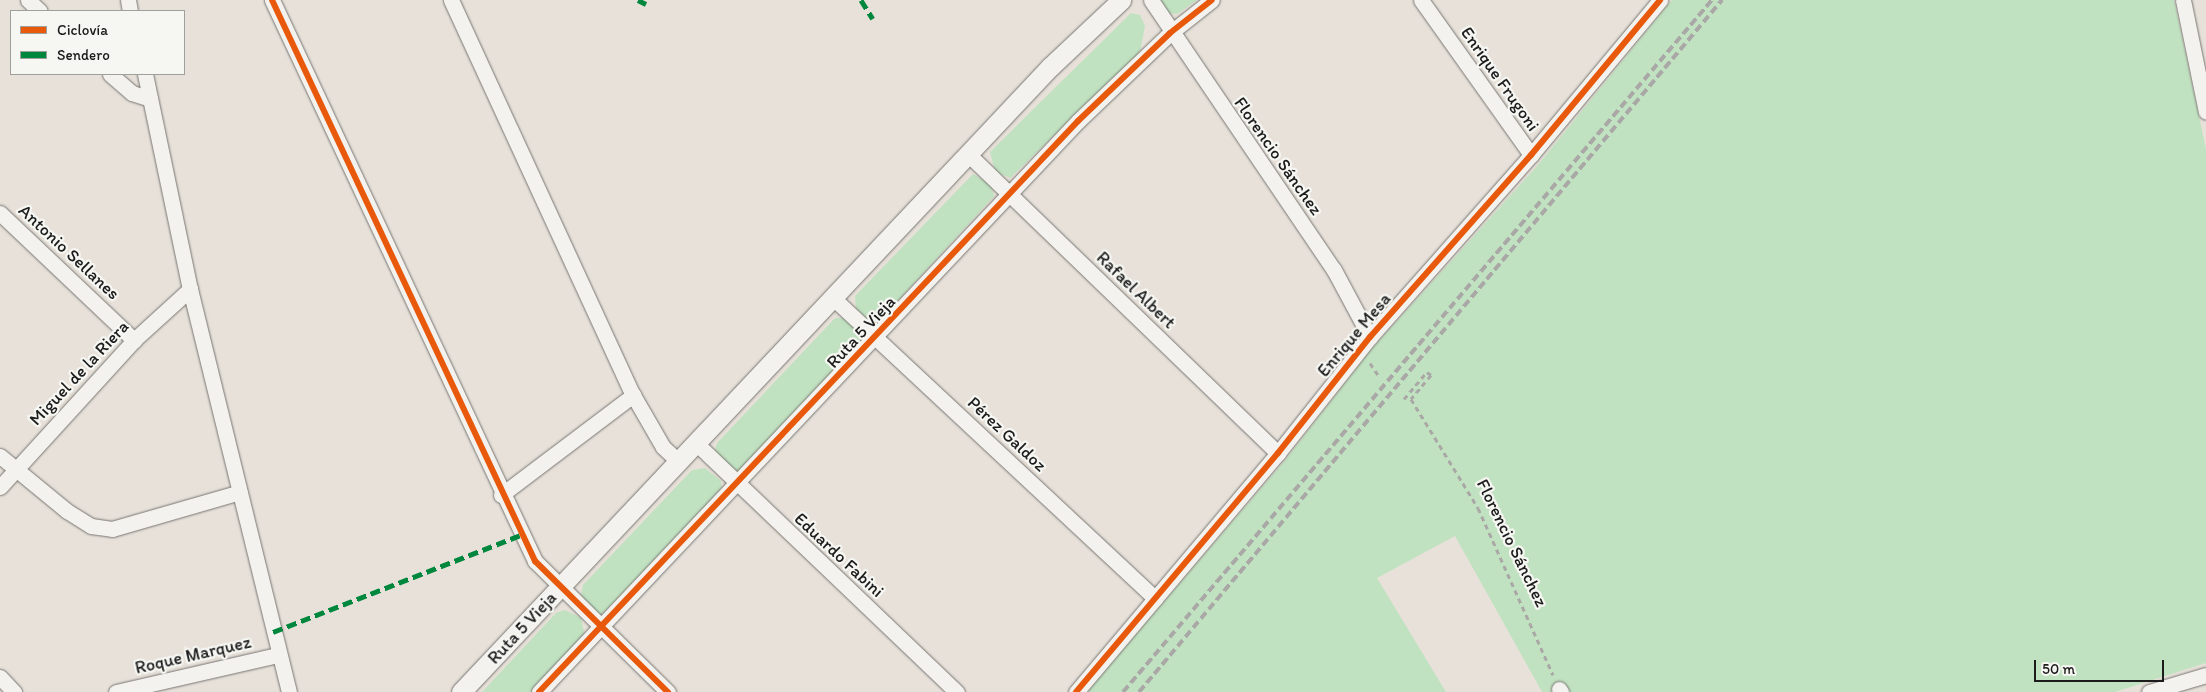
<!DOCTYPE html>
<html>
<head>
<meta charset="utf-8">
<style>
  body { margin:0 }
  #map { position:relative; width:2206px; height:692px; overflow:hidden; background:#e7e1d9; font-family:Itim,sans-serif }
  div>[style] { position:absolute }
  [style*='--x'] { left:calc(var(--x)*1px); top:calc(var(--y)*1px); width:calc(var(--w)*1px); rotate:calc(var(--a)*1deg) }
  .green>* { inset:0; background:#c1e2c0 }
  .path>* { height:3px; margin-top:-1.5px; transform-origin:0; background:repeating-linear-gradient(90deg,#a9a8a6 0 5px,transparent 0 9px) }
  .roads { filter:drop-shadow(0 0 1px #777571) drop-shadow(0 0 1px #777571) }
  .minor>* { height:15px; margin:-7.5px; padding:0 7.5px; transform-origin:7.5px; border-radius:7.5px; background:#f3f2ef }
  .tertiary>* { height:19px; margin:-9.5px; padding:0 9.5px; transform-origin:9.5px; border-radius:9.5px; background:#f3f2ef }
  .rail>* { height:4px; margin-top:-2px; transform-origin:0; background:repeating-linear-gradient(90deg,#a9a8a6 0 8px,transparent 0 12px) }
  .quiet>* { height:5px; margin-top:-2.5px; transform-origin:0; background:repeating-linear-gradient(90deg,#00873e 0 10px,transparent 0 15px) }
  .cycleway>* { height:6px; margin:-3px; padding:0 3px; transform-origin:3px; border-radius:3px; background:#e8590c }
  span { translate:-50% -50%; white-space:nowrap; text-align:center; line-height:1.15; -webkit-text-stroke:4.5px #f6f6f2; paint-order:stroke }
  .street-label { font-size:18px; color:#1c1c1c }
  .legend { position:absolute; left:10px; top:10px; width:175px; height:65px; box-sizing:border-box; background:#f6f6f2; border:1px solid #9f9f9c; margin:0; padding:6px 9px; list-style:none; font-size:15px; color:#1c1c1c }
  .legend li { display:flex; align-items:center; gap:10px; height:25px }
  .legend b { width:25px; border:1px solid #9f9f9c }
  .scale { position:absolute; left:2034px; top:660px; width:130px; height:22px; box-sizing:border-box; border:2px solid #1c1c1c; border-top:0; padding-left:6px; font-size:15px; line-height:18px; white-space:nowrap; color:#1c1c1c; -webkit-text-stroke:4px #f6f6f2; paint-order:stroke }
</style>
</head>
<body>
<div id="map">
  <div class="green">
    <i style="clip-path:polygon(1157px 0,1197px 0,1177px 14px,1167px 13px)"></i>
    <i style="clip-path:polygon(1672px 0,2174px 0,2206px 149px,2206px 663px,2115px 692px,1542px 692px,1455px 536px,1377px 578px,1446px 692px,1087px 692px,1287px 458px,1370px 351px,1538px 165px)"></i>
    <i style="clip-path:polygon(1131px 13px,1140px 15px,1145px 26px,1140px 52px,1010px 178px,995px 171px,990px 152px)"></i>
    <i style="clip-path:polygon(973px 174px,991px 185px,994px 196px,881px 319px,870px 321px,856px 309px,855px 296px)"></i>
    <i style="clip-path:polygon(835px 318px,846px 318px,863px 333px,862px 342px,744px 469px,735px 472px,715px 451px,717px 443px)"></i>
    <i style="clip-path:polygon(705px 468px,721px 481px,722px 493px,602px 614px,595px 614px,580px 600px,583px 585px,692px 470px)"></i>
    <i style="clip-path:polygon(565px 610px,581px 618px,585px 636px,533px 692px,482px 692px,556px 613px)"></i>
  </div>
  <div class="path">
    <i style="--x:1370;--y:363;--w:14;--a:56"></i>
    <i style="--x:1404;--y:399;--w:35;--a:-50"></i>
    <i style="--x:1427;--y:372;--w:5;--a:37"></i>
    <i style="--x:1431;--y:375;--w:31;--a:130"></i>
    <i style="--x:1411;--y:399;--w:128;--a:58.4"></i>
    <i style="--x:1478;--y:508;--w:183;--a:65.8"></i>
  </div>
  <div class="roads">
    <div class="minor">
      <i style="--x:28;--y:0;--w:16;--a:43"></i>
      <i style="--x:128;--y:0;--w:11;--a:80"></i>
      <i style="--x:272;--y:0;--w:620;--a:64.88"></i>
      <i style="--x:535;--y:561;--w:187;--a:44.6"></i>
      <i style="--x:451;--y:0;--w:435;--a:65.3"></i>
      <i style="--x:633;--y:395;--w:60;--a:60"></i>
      <i style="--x:663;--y:447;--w:21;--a:43"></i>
      <i style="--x:1151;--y:0;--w:326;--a:55.9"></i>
      <i style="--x:1334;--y:270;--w:76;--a:61.8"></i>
      <i style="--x:1421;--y:0;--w:190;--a:54.6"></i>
      <i style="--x:2183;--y:0;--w:114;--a:78.4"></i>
      <i style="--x:110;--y:74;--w:29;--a:41"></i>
      <i style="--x:132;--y:93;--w:19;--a:18"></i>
      <i style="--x:145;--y:74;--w:220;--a:78.2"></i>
      <i style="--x:190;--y:289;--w:415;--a:76.2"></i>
      <i style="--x:968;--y:154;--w:431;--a:44"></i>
      <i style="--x:0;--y:213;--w:185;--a:43.5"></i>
      <i style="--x:832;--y:297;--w:442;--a:43"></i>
      <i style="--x:696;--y:443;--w:361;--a:43.7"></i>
      <i style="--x:0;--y:456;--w:87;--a:39.4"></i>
      <i style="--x:67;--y:511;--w:28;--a:32"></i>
      <i style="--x:91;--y:526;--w:21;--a:8"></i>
      <i style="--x:112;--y:529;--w:133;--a:-16.1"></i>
      <i style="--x:0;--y:487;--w:199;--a:-47.6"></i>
      <i style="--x:134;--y:340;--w:76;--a:-42.3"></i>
      <i style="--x:501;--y:495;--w:166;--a:-37.1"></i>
      <i style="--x:0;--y:677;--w:21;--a:47"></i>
      <i style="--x:1559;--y:689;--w:4;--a:56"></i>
      <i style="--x:116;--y:692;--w:165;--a:-12.9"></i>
      <i style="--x:539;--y:692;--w:785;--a:-46.65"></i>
      <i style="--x:1078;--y:121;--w:127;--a:-43.7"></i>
      <i style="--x:1170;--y:33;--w:53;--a:-38.2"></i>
      <i style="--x:1076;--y:692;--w:313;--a:-49.8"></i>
      <i style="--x:1278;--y:453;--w:148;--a:-51.6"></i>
      <i style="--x:1370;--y:337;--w:243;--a:-48.5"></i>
      <i style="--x:1531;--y:155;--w:202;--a:-50.2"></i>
      <i style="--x:2149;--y:692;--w:59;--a:-16.6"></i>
    </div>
    <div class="tertiary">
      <i style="--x:461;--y:692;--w:859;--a:-46.7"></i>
      <i style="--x:1050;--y:67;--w:98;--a:-43.3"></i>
    </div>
  </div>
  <div class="rail">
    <i style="--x:1123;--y:692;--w:909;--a:-49.6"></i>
    <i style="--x:1139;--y:692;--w:905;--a:-49.89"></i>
  </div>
  <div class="quiet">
    <i style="--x:638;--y:0;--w:9;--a:27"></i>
    <i style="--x:861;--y:0;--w:22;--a:58"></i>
    <i style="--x:273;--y:632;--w:265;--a:-21.4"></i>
  </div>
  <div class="cycleway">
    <i style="--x:272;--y:0;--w:620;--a:64.88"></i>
    <i style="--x:535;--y:561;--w:187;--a:44.6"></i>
    <i style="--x:539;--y:692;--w:785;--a:-46.65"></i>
    <i style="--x:1078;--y:121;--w:127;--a:-43.7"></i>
    <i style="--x:1170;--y:33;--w:53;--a:-38.2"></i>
    <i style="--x:1076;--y:692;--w:313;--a:-49.8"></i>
    <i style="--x:1278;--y:453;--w:148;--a:-51.6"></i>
    <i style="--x:1370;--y:337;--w:243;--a:-48.5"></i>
    <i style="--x:1531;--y:155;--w:202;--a:-50.2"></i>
  </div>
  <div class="street-label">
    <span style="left:1500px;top:79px;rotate:55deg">Enrique Frugoni</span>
    <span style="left:1278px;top:156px;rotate:55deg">Florencio Sánchez</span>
    <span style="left:69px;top:252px;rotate:43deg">Antonio Sellanes</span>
    <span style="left:1136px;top:290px;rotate:44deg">Rafael Albert</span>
    <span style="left:861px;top:332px;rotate:-47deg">Ruta 5 Vieja</span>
    <span style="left:1354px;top:335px;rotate:-50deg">Enrique Mesa</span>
    <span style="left:79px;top:373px;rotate:-47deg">Miguel de la Riera</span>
    <span style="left:1007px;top:434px;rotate:43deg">Pérez Galdoz</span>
    <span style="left:1512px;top:543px;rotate:64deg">Florencio Sánchez</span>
    <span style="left:839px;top:555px;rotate:43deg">Eduardo Fabini</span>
    <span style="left:522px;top:628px;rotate:-47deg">Ruta 5 Vieja</span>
    <span style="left:193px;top:655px;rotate:-13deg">Roque Marquez</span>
  </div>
  <ul class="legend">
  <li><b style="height:6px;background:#e8590c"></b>Ciclovía</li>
  <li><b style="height:6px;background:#00873e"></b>Sendero</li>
  </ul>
  <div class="scale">50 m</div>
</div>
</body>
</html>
